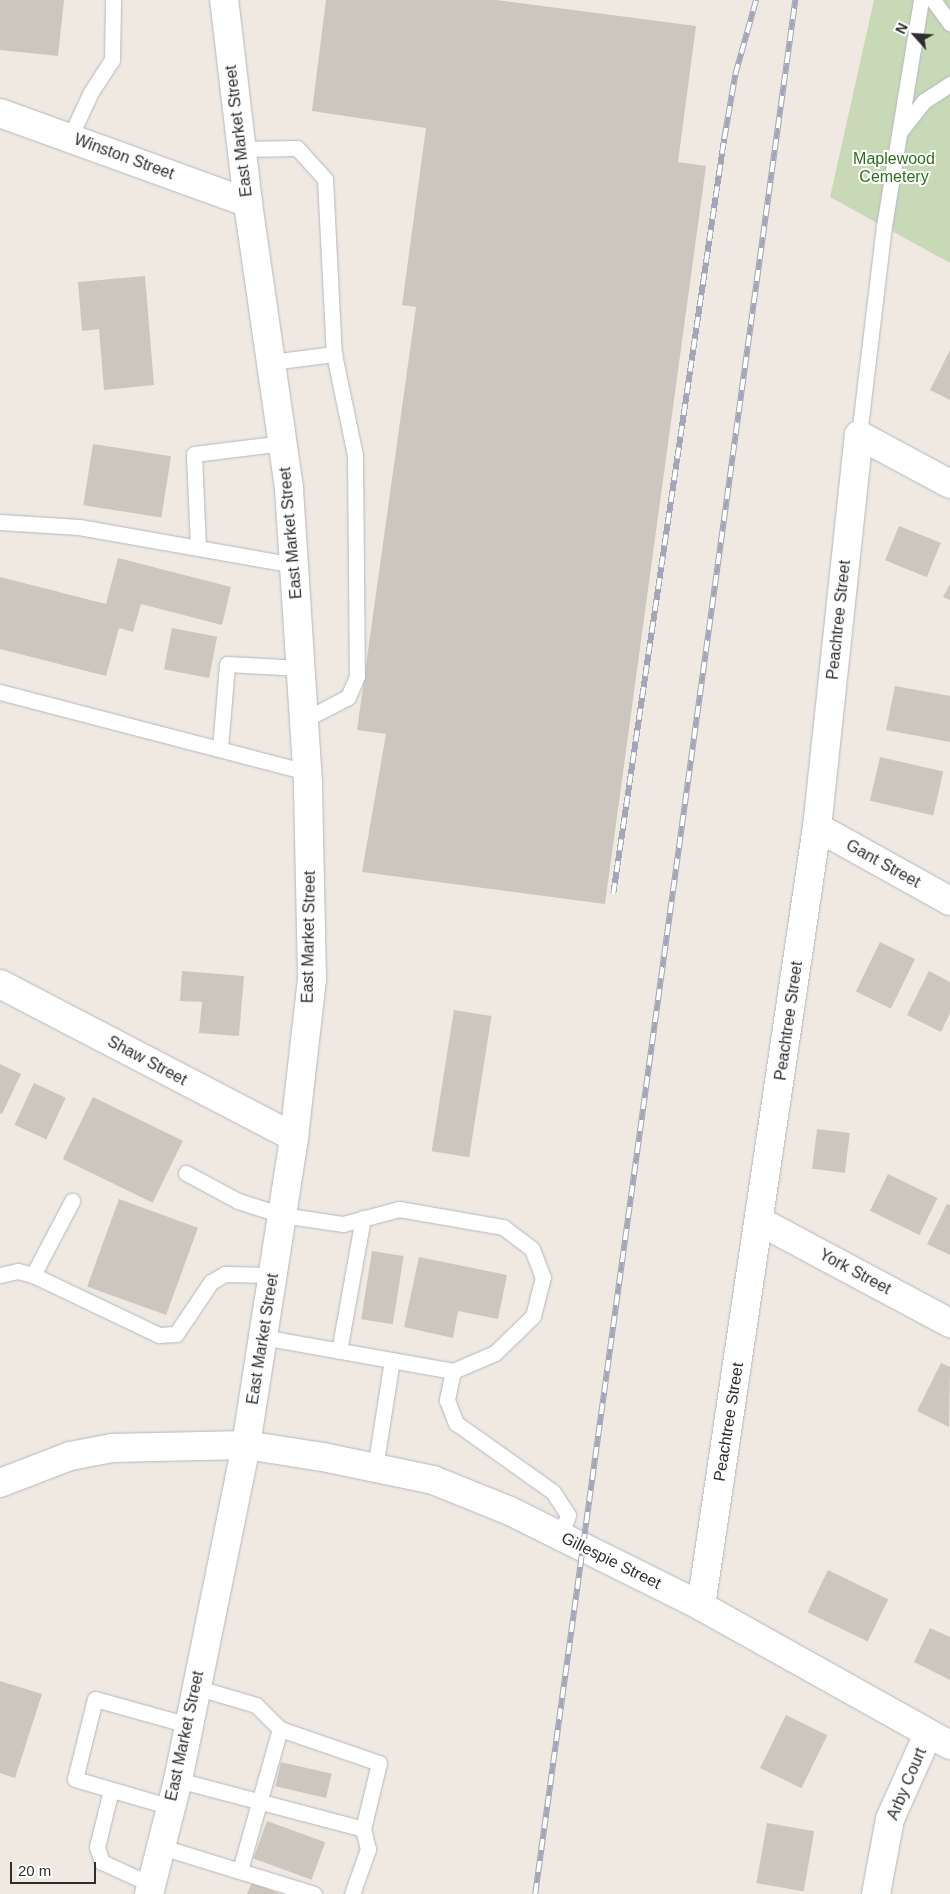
<!DOCTYPE html>
<html>
<head>
<meta charset="utf-8">
<style>
  body { margin:0 }
  #map { position:relative; width:950px; height:1894px; overflow:hidden; background:#efe9e1; font-family:Arial,sans-serif }
  div>[style] { position:absolute }
  [style*='--x'] { left:calc(var(--x)*1px); top:calc(var(--y)*1px); width:calc(var(--w)*1px); rotate:calc(var(--a)*1deg) }
  .cemetery>* { inset:0; background:#c8d9b8 }
  .building>* { inset:0; background:#cbc7bf; transform-origin:0 0 }
  .roads { filter:drop-shadow(0 0 1px #b4b7c1) drop-shadow(0 0 1px #b4b7c1) }
  .service>* { height:15px; margin:-7.5px; padding:0 7.5px; transform-origin:7.5px; border-radius:7.5px; background:#fff }
  .minor>* { height:28px; margin:-14px; padding:0 14px; transform-origin:14px; border-radius:14px; background:#fff }
  .tertiary>* { height:28px; margin:-14px; padding:0 14px; transform-origin:14px; border-radius:14px; background:#fff }
  .secondary>* { height:28px; margin:-14px; padding:0 14px; transform-origin:14px; border-radius:14px; background:#fff }
  .rail>* { height:5.5px; margin-top:-2.75px; transform-origin:0; background:repeating-linear-gradient(90deg,#fff 0 11px,#a3a6b8 0 22px); box-sizing:border-box; border-block:1px solid #a3a6b8 }
  span { translate:-50% -50%; white-space:nowrap; text-align:center; line-height:1.15; -webkit-text-stroke:4px #fff; paint-order:stroke }
  .street-label { font-size:16px; color:#2e2e2e }
  .park-label { font-size:16px; color:#2c6e1b }
  .north { position:absolute; left:890px; top:10px; width:50px; height:50px; -webkit-text-stroke:4px #fff; paint-order:stroke; rotate:296deg; font-size:14px; font-weight:700; line-height:20px; text-align:center; color:#2e2e2e }
  .north::after { content:''; display:block; margin:auto; width:18px; height:22px; background:#2e2e2e; clip-path:polygon(50% 0,100% 100%,50% 72%,0 100%) }
  .scale { position:absolute; left:10px; top:1862px; width:86px; height:22px; box-sizing:border-box; border:2px solid #2e2e2e; border-top:0; padding-left:6px; font-size:15px; line-height:18px; white-space:nowrap; color:#2e2e2e; -webkit-text-stroke:4px #fff; paint-order:stroke }
</style>
</head>
<body>
<div id="map">
  <div class="cemetery">
    <i style="clip-path:polygon(874px 0,950px 0,950px 263px,830px 197px)"></i>
  </div>
  <div class="building">
    <i style="clip-path:polygon(0 0,64px 0,58px 56px,0 50px)"></i>
    <i style="clip-path:polygon(326px 0,497px 0,696px 26px,678px 162px,706px 166px,605px 904px,362px 872px,386px 734px,357px 730px,416px 307px,402px 305px,426px 128px,312px 111px)"></i>
    <i style="clip-path:polygon(145px 276px,154px 385px,104px 390px,99px 329px,82px 331px,78px 282px)"></i>
    <i style="clip-path:polygon(950px 350px,950px 400px,930px 390px)"></i>
    <i style="left:93px;top:444px;width:79px;height:62px;rotate:9deg"></i>
    <i style="left:899px;top:526px;width:45px;height:37px;rotate:22deg"></i>
    <i style="clip-path:polygon(118px 558px,231px 587px,222px 625px,141px 604px,133px 632px,119px 628px,106px 676px,0 649px,0 577px,106px 604px)"></i>
    <i style="clip-path:polygon(950px 584px,950px 600px,943px 597px)"></i>
    <i style="left:172px;top:628px;width:46px;height:42px;rotate:11deg"></i>
    <i style="clip-path:polygon(895px 686px,950px 696px,950px 742px,886px 730px)"></i>
    <i style="left:880px;top:757px;width:65px;height:45px;rotate:13deg"></i>
    <i style="left:880px;top:942px;width:39px;height:55px;rotate:26deg"></i>
    <i style="clip-path:polygon(182px 971px,244px 976px,239px 1036px,199px 1033px,202px 1002px,180px 1001px)"></i>
    <i style="clip-path:polygon(929px 971px,950px 982px,950px 1013px,941px 1032px,907px 1015px)"></i>
    <i style="left:454px;top:1010px;width:38px;height:143px;rotate:9deg"></i>
    <i style="clip-path:polygon(0 1064px,21px 1074px,2px 1114px,0 1113px)"></i>
    <i style="left:34px;top:1083px;width:35px;height:46px;rotate:25deg"></i>
    <i style="left:93px;top:1097px;width:100px;height:69px;rotate:26deg"></i>
    <i style="left:817px;top:1129px;width:33px;height:40px;rotate:7deg"></i>
    <i style="left:888px;top:1174px;width:55px;height:41px;rotate:26deg"></i>
    <i style="left:119px;top:1199px;width:84px;height:93px;rotate:20deg"></i>
    <i style="clip-path:polygon(947px 1204px,950px 1205px,950px 1255px,927px 1244px)"></i>
    <i style="left:372px;top:1251px;width:32px;height:69px;rotate:9deg"></i>
    <i style="clip-path:polygon(419px 1257px,507px 1275px,498px 1319px,458px 1311px,453px 1338px,404px 1327px)"></i>
    <i style="clip-path:polygon(941px 1363px,950px 1367px,949px 1427px,917px 1411px)"></i>
    <i style="left:828px;top:1570px;width:67px;height:47px;rotate:26deg"></i>
    <i style="clip-path:polygon(930px 1628px,950px 1637px,950px 1680px,914px 1662px)"></i>
    <i style="clip-path:polygon(0 1681px,42px 1694px,15px 1778px,0 1773px)"></i>
    <i style="left:786px;top:1715px;width:46px;height:59px;rotate:26deg"></i>
    <i style="left:281px;top:1762px;width:52px;height:25px;rotate:13deg"></i>
    <i style="left:267px;top:1821px;width:62px;height:40px;rotate:20deg"></i>
    <i style="left:767px;top:1823px;width:48px;height:61px;rotate:10deg"></i>
    <i style="clip-path:polygon(252px 1882px,280px 1894px,247px 1894px)"></i>
  </div>
  <div class="roads">
    <div class="service">
      <i style="--x:933;--y:0;--w:29;--a:54"></i>
      <i style="--x:902;--y:129;--w:36;--a:-52"></i>
      <i style="--x:924;--y:101;--w:31;--a:-33"></i>
      <i style="--x:70;--y:137;--w:50;--a:-65"></i>
      <i style="--x:91;--y:92;--w:38;--a:-57"></i>
      <i style="--x:112;--y:60;--w:60;--a:-89"></i>
      <i style="--x:242;--y:149;--w:55;--a:-1"></i>
      <i style="--x:297;--y:148;--w:42;--a:47.9"></i>
      <i style="--x:325;--y:179;--w:175;--a:87.1"></i>
      <i style="--x:334;--y:354;--w:103;--a:78.3"></i>
      <i style="--x:355;--y:455;--w:221;--a:89.5"></i>
      <i style="--x:357;--y:676;--w:23;--a:113"></i>
      <i style="--x:348;--y:697;--w:50;--a:152.4"></i>
      <i style="--x:271;--y:362;--w:64;--a:-7.2"></i>
      <i style="--x:859;--y:435;--w:210;--a:-83.2"></i>
      <i style="--x:884;--y:226;--w:229;--a:-80.7"></i>
      <i style="--x:0;--y:522;--w:79;--a:3.6"></i>
      <i style="--x:79;--y:527;--w:218;--a:10"></i>
      <i style="--x:198;--y:547;--w:93;--a:-92.5"></i>
      <i style="--x:194;--y:454;--w:90;--a:-7"></i>
      <i style="--x:0;--y:692;--w:317;--a:14.6"></i>
      <i style="--x:220;--y:748;--w:84;--a:-85.2"></i>
      <i style="--x:227;--y:664;--w:74;--a:3.1"></i>
      <i style="--x:186;--y:1173;--w:59;--a:28.3"></i>
      <i style="--x:238;--y:1201;--w:46;--a:17.7"></i>
      <i style="--x:282;--y:1215;--w:62;--a:8.4"></i>
      <i style="--x:343;--y:1224;--w:58;--a:-15"></i>
      <i style="--x:399;--y:1209;--w:106;--a:9.8"></i>
      <i style="--x:503;--y:1227;--w:36;--a:37"></i>
      <i style="--x:532;--y:1249;--w:30;--a:69"></i>
      <i style="--x:543;--y:1277;--w:40;--a:104.4"></i>
      <i style="--x:533;--y:1316;--w:53;--a:135.8"></i>
      <i style="--x:495;--y:1353;--w:46;--a:156.8"></i>
      <i style="--x:453;--y:1371;--w:193;--a:-169.9"></i>
      <i style="--x:0;--y:1275;--w:18;--a:-13"></i>
      <i style="--x:18;--y:1271;--w:16;--a:15"></i>
      <i style="--x:33;--y:1275;--w:140;--a:25.5"></i>
      <i style="--x:159;--y:1335;--w:17;--a:-3"></i>
      <i style="--x:176;--y:1334;--w:63;--a:-56.1"></i>
      <i style="--x:211;--y:1282;--w:16;--a:-30"></i>
      <i style="--x:225;--y:1274;--w:48;--a:1.2"></i>
      <i style="--x:33;--y:1275;--w:84;--a:-62.2"></i>
      <i style="--x:339;--y:1351;--w:135;--a:-79.8"></i>
      <i style="--x:453;--y:1371;--w:30;--a:102"></i>
      <i style="--x:447;--y:1400;--w:25;--a:69"></i>
      <i style="--x:456;--y:1423;--w:119;--a:35.4"></i>
      <i style="--x:553;--y:1492;--w:27;--a:57"></i>
      <i style="--x:568;--y:1515;--w:23;--a:110"></i>
      <i style="--x:375;--y:1468;--w:109;--a:-81.1"></i>
      <i style="--x:178;--y:1780;--w:191;--a:14.8"></i>
      <i style="--x:363;--y:1829;--w:68;--a:-76.4"></i>
      <i style="--x:379;--y:1763;--w:105;--a:-161"></i>
      <i style="--x:280;--y:1729;--w:34;--a:-135"></i>
      <i style="--x:256;--y:1705;--w:64;--a:-163.6"></i>
      <i style="--x:111;--y:1790;--w:59;--a:103.8"></i>
      <i style="--x:97;--y:1847;--w:16;--a:72"></i>
      <i style="--x:102;--y:1862;--w:55;--a:24.7"></i>
      <i style="--x:171;--y:1807;--w:100;--a:-163.7"></i>
      <i style="--x:75;--y:1779;--w:82;--a:-76"></i>
      <i style="--x:95;--y:1699;--w:97;--a:15.6"></i>
      <i style="--x:162;--y:1847;--w:159;--a:17.2"></i>
      <i style="--x:240;--y:1870;--w:147;--a:-74.2"></i>
      <i style="--x:352;--y:1894;--w:48;--a:-70.4"></i>
      <i style="--x:368;--y:1849;--w:21;--a:-104"></i>
    </div>
    <div class="minor">
      <i style="--x:0;--y:113;--w:264;--a:19.9"></i>
      <i style="--x:817;--y:827;--w:152;--a:29.1"></i>
      <i style="--x:0;--y:984;--w:331;--a:27.5"></i>
      <i style="--x:759;--y:1221;--w:217;--a:28.1"></i>
      <i style="--x:701;--y:1606;--w:788;--a:-81.53"></i>
      <i style="--x:817;--y:827;--w:394;--a:-83.9"></i>
      <i style="--x:859;--y:435;--w:103;--a:28.3"></i>
      <i style="--x:876;--y:1894;--w:76;--a:-79.4"></i>
      <i style="--x:890;--y:1819;--w:93;--a:-65.9"></i>
    </div>
    <div class="tertiary">
      <i style="--x:246;--y:1445;--w:78;--a:8.9"></i>
      <i style="--x:323;--y:1457;--w:112;--a:11.8"></i>
      <i style="--x:433;--y:1480;--w:83;--a:21.9"></i>
      <i style="--x:510;--y:1511;--w:213;--a:26.4"></i>
      <i style="--x:701;--y:1606;--w:285;--a:29.2"></i>
    </div>
    <div class="secondary">
      <i style="--x:0;--y:1483;--w:75;--a:-21.1"></i>
      <i style="--x:70;--y:1456;--w:43;--a:-10.8"></i>
      <i style="--x:112;--y:1448;--w:134;--a:-1.3"></i>
      <i style="--x:149;--y:1894;--w:118;--a:-75.7"></i>
      <i style="--x:178;--y:1780;--w:342;--a:-78.5"></i>
      <i style="--x:246;--y:1445;--w:312;--a:-81.1"></i>
      <i style="--x:294;--y:1137;--w:159;--a:-83.5"></i>
      <i style="--x:312;--y:979;--w:196;--a:-91.2"></i>
      <i style="--x:308;--y:783;--w:296;--a:-93.7"></i>
      <i style="--x:289;--y:488;--w:288;--a:-98.2"></i>
      <i style="--x:248;--y:203;--w:204;--a:-96.7"></i>
    </div>
  </div>
  <div class="rail">
    <i style="--x:613;--y:894;--w:763;--a:-81.64"></i>
    <i style="--x:724;--y:139;--w:65;--a:-80.2"></i>
    <i style="--x:735;--y:75;--w:78;--a:-74.4"></i>
    <i style="--x:535;--y:1894;--w:1912;--a:-82.18"></i>
  </div>
  <div class="street-label">
    <span style="left:239px;top:131px;rotate:-97deg">East Market Street</span>
    <span style="left:124px;top:157px;rotate:20deg">Winston Street</span>
    <span style="left:291px;top:533px;rotate:-95deg">East Market Street</span>
    <span style="left:839px;top:620px;rotate:-84deg">Peachtree Street</span>
    <span style="left:883px;top:864px;rotate:29deg">Gant Street</span>
    <span style="left:309px;top:937px;rotate:-89deg">East Market Street</span>
    <span style="left:789px;top:1021px;rotate:-82deg">Peachtree Street</span>
    <span style="left:147px;top:1061px;rotate:28deg">Shaw Street</span>
    <span style="left:855px;top:1272px;rotate:28deg">York Street</span>
    <span style="left:263px;top:1339px;rotate:-81deg">East Market Street</span>
    <span style="left:729px;top:1422px;rotate:-81deg">Peachtree Street</span>
    <span style="left:611px;top:1561px;rotate:26deg">Gillespie Street</span>
    <span style="left:185px;top:1736px;rotate:-78deg">East Market Street</span>
    <span style="left:907px;top:1784px;rotate:-67deg">Arby Court</span>
  </div>
  <div class="park-label">
    <span style="left:894px;top:168px">Maplewood<br>Cemetery</span>
  </div>
  <div class="north">N</div>
  <div class="scale">20 m</div>
</div>
</body>
</html>
